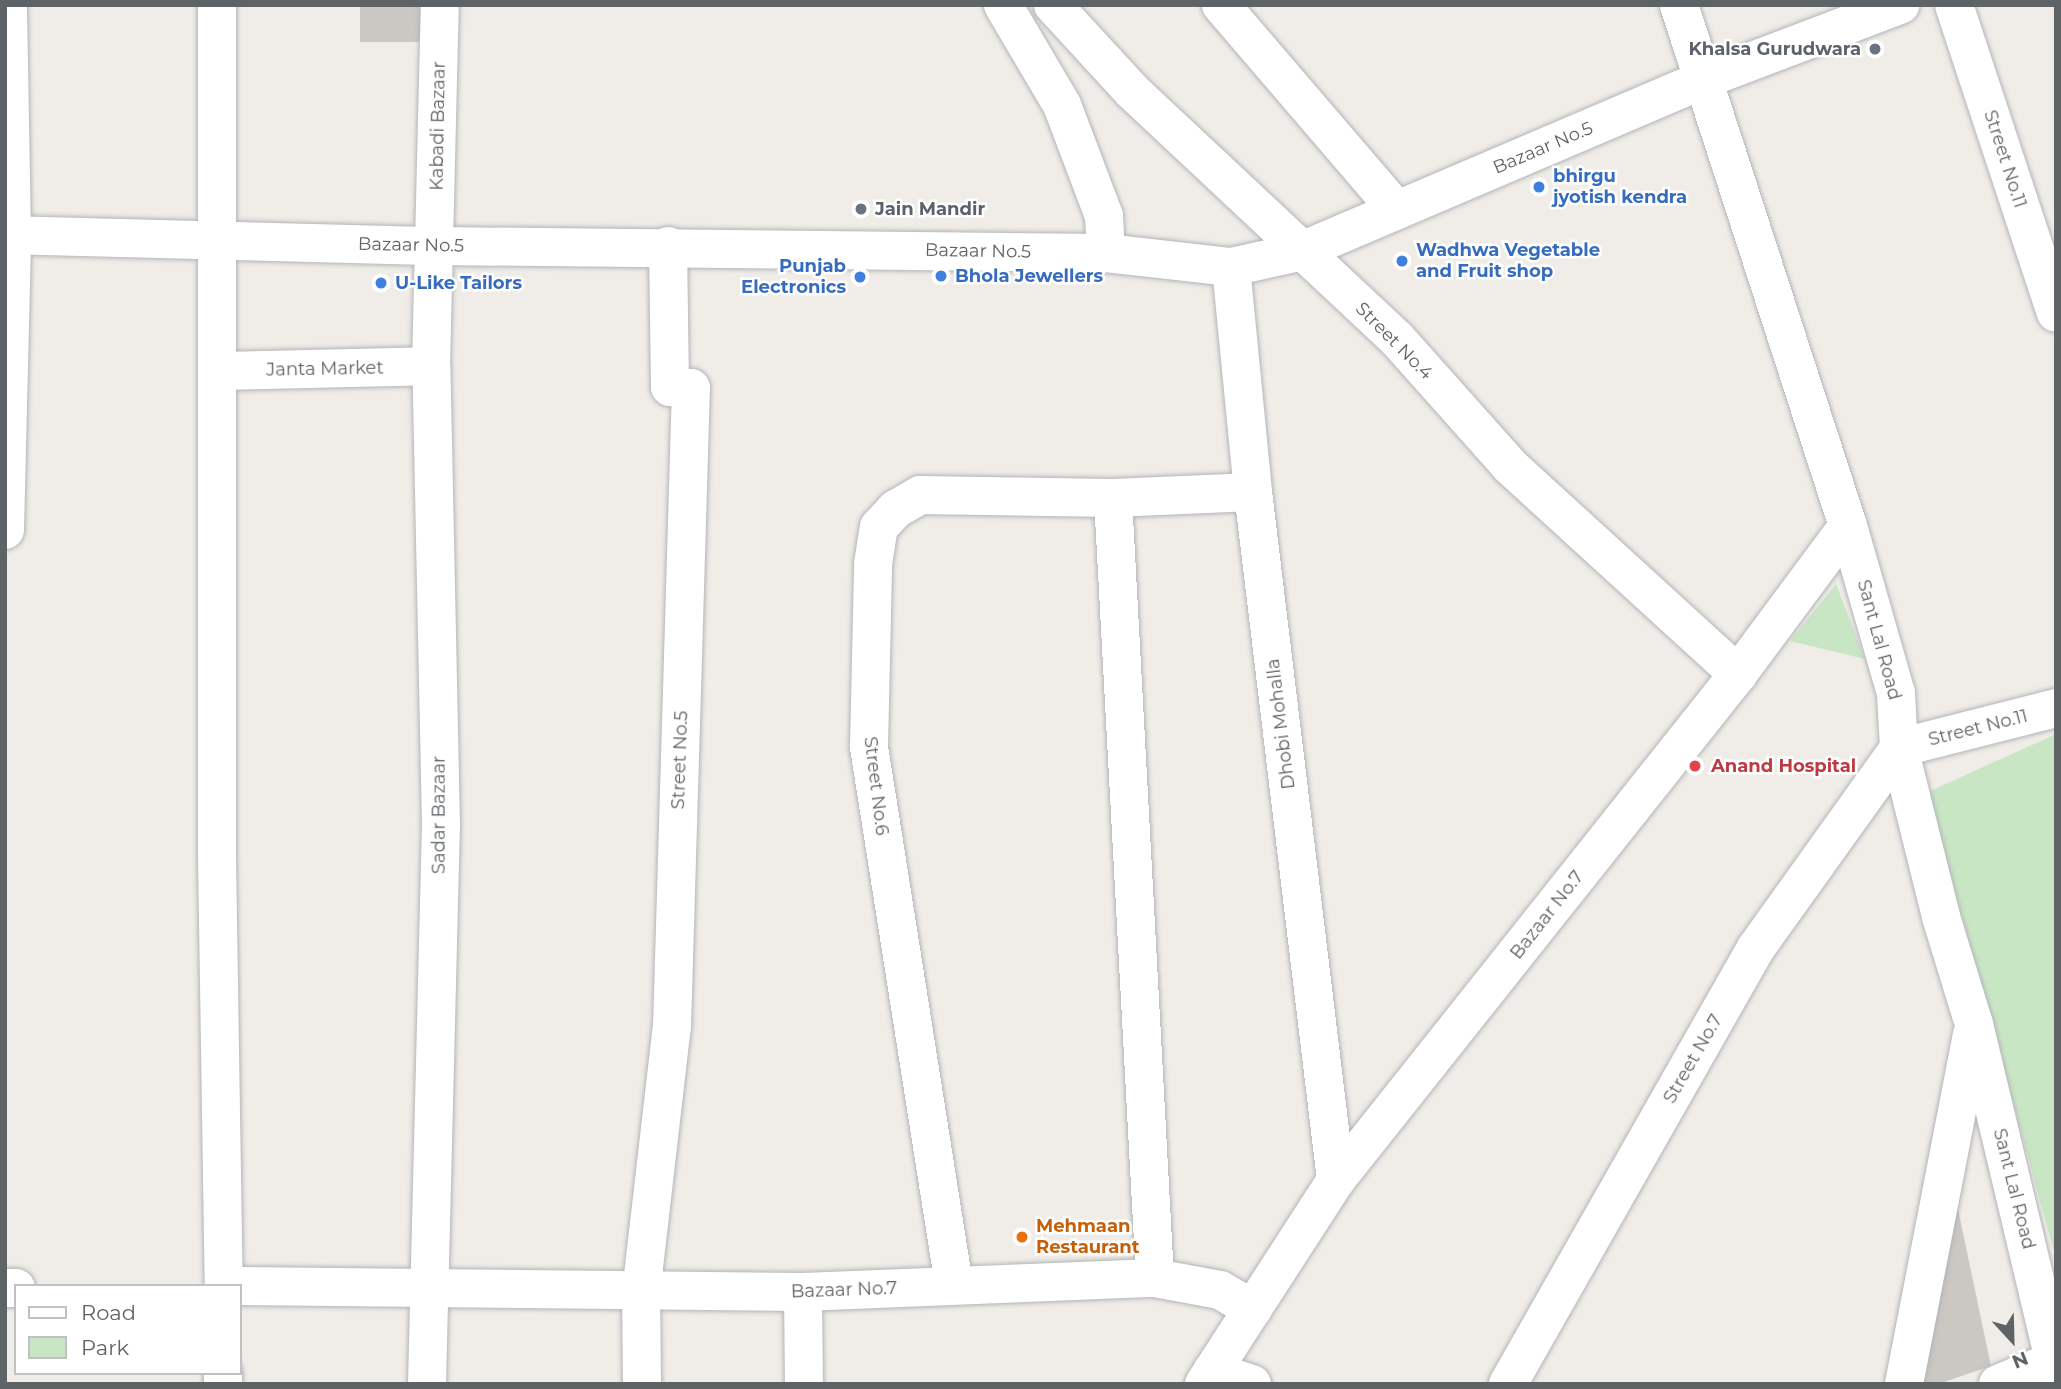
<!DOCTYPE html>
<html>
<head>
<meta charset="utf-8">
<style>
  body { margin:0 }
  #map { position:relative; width:2061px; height:1389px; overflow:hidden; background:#f0ece7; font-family:Montserrat,sans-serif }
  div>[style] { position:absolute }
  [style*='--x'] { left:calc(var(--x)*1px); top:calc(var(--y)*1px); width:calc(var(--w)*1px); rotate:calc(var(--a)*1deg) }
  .green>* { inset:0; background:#c9e6c4 }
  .building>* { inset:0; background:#cbc7c3; transform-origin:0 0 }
  .roads { filter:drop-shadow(0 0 2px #b2b5b8) drop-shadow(0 0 2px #b2b5b8) }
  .minor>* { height:38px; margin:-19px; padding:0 19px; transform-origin:19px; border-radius:19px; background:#fff }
  .dots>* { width:19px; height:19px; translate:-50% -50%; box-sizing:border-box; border:4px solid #fff; border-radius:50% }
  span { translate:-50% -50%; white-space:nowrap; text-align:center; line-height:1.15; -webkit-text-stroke:5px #fff; paint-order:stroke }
  .worship-label { font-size:18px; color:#5b616d; font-weight:700 }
  .right { translate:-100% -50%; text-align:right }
  .left { translate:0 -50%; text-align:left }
  .street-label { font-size:18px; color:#5e6366 }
  .shop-label { font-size:18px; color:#366cbe; font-weight:700 }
  .health-label { font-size:18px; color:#be3a42; font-weight:700 }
  .food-label { font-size:18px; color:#c56008; font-weight:700 }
  .frame { position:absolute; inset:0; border:7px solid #5e6366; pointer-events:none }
  .legend { position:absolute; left:14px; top:1284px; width:228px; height:91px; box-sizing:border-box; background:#fff; border:2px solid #bfc1c2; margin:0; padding:9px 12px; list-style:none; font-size:21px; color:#5e6366 }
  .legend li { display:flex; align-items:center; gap:14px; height:35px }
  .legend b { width:35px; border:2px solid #bfc1c2 }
  .north { position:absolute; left:1977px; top:1305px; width:70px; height:70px; -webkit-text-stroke:5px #fff; paint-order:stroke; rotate:158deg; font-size:19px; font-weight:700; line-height:28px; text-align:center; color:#5e6366 }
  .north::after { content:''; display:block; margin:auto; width:24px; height:32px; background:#5e6366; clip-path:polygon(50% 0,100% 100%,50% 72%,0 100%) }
</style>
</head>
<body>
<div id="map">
  <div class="green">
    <i style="clip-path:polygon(1836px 584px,1865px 659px,1790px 641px)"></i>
    <i style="clip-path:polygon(2056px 734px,2056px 1259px,1928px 792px)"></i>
  </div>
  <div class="building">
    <i style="left:360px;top:5px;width:64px;height:37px"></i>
    <i style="clip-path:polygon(1955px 1195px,1991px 1366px,1938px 1384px,1917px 1384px)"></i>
  </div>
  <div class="roads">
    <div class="minor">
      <i style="--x:217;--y:5;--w:852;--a:90"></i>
      <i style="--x:217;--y:857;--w:429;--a:89.1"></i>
      <i style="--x:1003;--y:5;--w:116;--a:59.5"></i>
      <i style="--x:1062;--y:105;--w:119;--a:69.3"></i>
      <i style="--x:1104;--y:216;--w:37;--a:87"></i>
      <i style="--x:1053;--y:5;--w:117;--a:47.4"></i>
      <i style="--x:1132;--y:91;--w:363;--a:43.1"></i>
      <i style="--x:1397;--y:339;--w:170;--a:48.3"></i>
      <i style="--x:1510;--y:466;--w:309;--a:42.4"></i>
      <i style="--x:1221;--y:5;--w:270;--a:49.4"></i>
      <i style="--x:1679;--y:5;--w:548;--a:72.03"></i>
      <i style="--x:1848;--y:526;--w:174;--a:74"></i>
      <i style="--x:1896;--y:693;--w:55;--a:86.9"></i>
      <i style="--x:1899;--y:748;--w:174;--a:76"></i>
      <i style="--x:1941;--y:917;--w:112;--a:72.9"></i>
      <i style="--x:1974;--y:1024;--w:353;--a:76.6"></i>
      <i style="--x:1954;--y:5;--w:324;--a:71.7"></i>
      <i style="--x:5;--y:235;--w:432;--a:1.5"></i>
      <i style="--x:437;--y:246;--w:669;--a:0.6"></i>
      <i style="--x:1106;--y:253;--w:126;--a:6.4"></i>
      <i style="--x:1231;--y:267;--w:70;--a:-12.4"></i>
      <i style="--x:1299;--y:252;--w:441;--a:-23.1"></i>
      <i style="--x:1705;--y:79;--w:209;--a:-20.8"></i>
      <i style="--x:1231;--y:267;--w:226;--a:84.4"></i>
      <i style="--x:1253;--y:492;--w:693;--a:83.12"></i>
      <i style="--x:218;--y:371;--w:213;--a:-1.3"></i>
      <i style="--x:1113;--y:498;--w:781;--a:86.92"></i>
      <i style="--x:5;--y:530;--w:294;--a:-88.6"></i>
      <i style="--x:12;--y:236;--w:231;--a:-91"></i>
      <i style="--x:954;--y:1285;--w:545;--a:-98.98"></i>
      <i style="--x:869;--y:747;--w:183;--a:-88.7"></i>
      <i style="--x:873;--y:564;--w:37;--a:-81"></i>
      <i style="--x:879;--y:527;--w:25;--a:-47"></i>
      <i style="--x:896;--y:509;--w:28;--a:-30"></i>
      <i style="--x:920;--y:495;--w:193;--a:0.9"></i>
      <i style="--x:1113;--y:498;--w:140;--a:-2.5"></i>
      <i style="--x:240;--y:1286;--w:563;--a:0.61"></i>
      <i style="--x:803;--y:1292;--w:352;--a:-2.3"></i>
      <i style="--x:1155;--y:1278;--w:66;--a:10.5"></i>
      <i style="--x:1220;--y:1290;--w:38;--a:30"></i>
      <i style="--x:5;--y:1288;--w:11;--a:0"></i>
      <i style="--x:803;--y:1292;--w:92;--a:89.4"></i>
      <i style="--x:1212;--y:1371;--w:42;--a:18"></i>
      <i style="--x:223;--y:1384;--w:11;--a:-90"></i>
      <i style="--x:427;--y:1384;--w:559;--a:-88.57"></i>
      <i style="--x:441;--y:825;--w:459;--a:-91.2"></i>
      <i style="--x:431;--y:366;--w:361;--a:-88.6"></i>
      <i style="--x:642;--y:1384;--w:91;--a:-90.6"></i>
      <i style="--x:641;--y:1293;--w:268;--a:-83.4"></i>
      <i style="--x:672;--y:1027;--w:639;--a:-88.3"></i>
      <i style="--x:691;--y:388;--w:21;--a:-177"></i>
      <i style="--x:670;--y:387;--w:141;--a:-90.8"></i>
      <i style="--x:1204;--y:1384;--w:243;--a:-57.1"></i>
      <i style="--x:1336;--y:1180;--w:646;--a:-51.53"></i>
      <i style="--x:1738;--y:674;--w:184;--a:-53.4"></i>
      <i style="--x:1508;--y:1384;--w:502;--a:-60.37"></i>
      <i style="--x:1756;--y:948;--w:246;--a:-54.4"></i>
      <i style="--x:1899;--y:748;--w:162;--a:-14.3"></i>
      <i style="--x:1904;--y:1384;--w:356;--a:-79"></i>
      <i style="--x:1998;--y:1384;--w:63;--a:-22.5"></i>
    </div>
  </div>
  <div class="dots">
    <i style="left:1875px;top:49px;background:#6b7280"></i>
    <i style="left:1539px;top:187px;background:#3f7fe0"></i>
    <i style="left:861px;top:209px;background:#6b7280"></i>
    <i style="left:1402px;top:261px;background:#3f7fe0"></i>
    <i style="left:941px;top:276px;background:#3f7fe0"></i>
    <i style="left:860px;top:277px;background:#3f7fe0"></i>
    <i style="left:381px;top:283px;background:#3f7fe0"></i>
    <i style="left:1695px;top:766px;background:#e0444e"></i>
    <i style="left:1022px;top:1237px;background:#e8710a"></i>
  </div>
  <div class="worship-label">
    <span class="right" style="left:1861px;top:49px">Khalsa Gurudwara</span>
    <span class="left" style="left:875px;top:209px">Jain Mandir</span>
  </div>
  <div class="street-label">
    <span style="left:438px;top:126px;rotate:-89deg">Kabadi Bazaar</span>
    <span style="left:1543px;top:148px;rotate:-23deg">Bazaar No.5</span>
    <span style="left:2005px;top:159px;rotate:72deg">Street No.11</span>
    <span style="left:411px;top:245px;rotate:1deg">Bazaar No.5</span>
    <span style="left:978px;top:251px;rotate:1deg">Bazaar No.5</span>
    <span style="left:1394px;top:341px;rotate:45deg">Street No.4</span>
    <span style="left:325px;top:369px;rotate:-1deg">Janta Market</span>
    <span style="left:1879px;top:640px;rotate:75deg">Sant Lal Road</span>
    <span style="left:1281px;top:724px;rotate:-97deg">Dhobi Mohalla</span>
    <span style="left:1978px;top:728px;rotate:-14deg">Street No.11</span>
    <span style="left:680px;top:760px;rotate:-88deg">Street No.5</span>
    <span style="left:876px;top:786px;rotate:83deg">Street No.6</span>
    <span style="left:439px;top:815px;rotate:-90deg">Sadar Bazaar</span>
    <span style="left:1547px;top:915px;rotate:-52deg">Bazaar No.7</span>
    <span style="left:1693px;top:1059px;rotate:-60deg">Street No.7</span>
    <span style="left:2014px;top:1189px;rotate:76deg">Sant Lal Road</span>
    <span style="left:844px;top:1290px;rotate:-2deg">Bazaar No.7</span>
  </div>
  <div class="shop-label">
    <span class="left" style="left:1553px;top:187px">bhirgu<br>jyotish kendra</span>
    <span class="left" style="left:1416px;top:261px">Wadhwa Vegetable<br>and Fruit shop</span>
    <span class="right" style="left:846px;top:277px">Punjab<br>Electronics</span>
    <span class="left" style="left:955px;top:276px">Bhola Jewellers</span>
    <span class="left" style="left:395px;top:283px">U-Like Tailors</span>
  </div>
  <div class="health-label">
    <span class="left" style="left:1711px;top:766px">Anand Hospital</span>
  </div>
  <div class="food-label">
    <span class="left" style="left:1036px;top:1237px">Mehmaan<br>Restaurant</span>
  </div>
  <div class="frame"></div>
  <ul class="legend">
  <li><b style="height:9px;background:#fff"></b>Road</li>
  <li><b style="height:19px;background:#c9e6c4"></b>Park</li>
  </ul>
  <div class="north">N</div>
</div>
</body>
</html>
